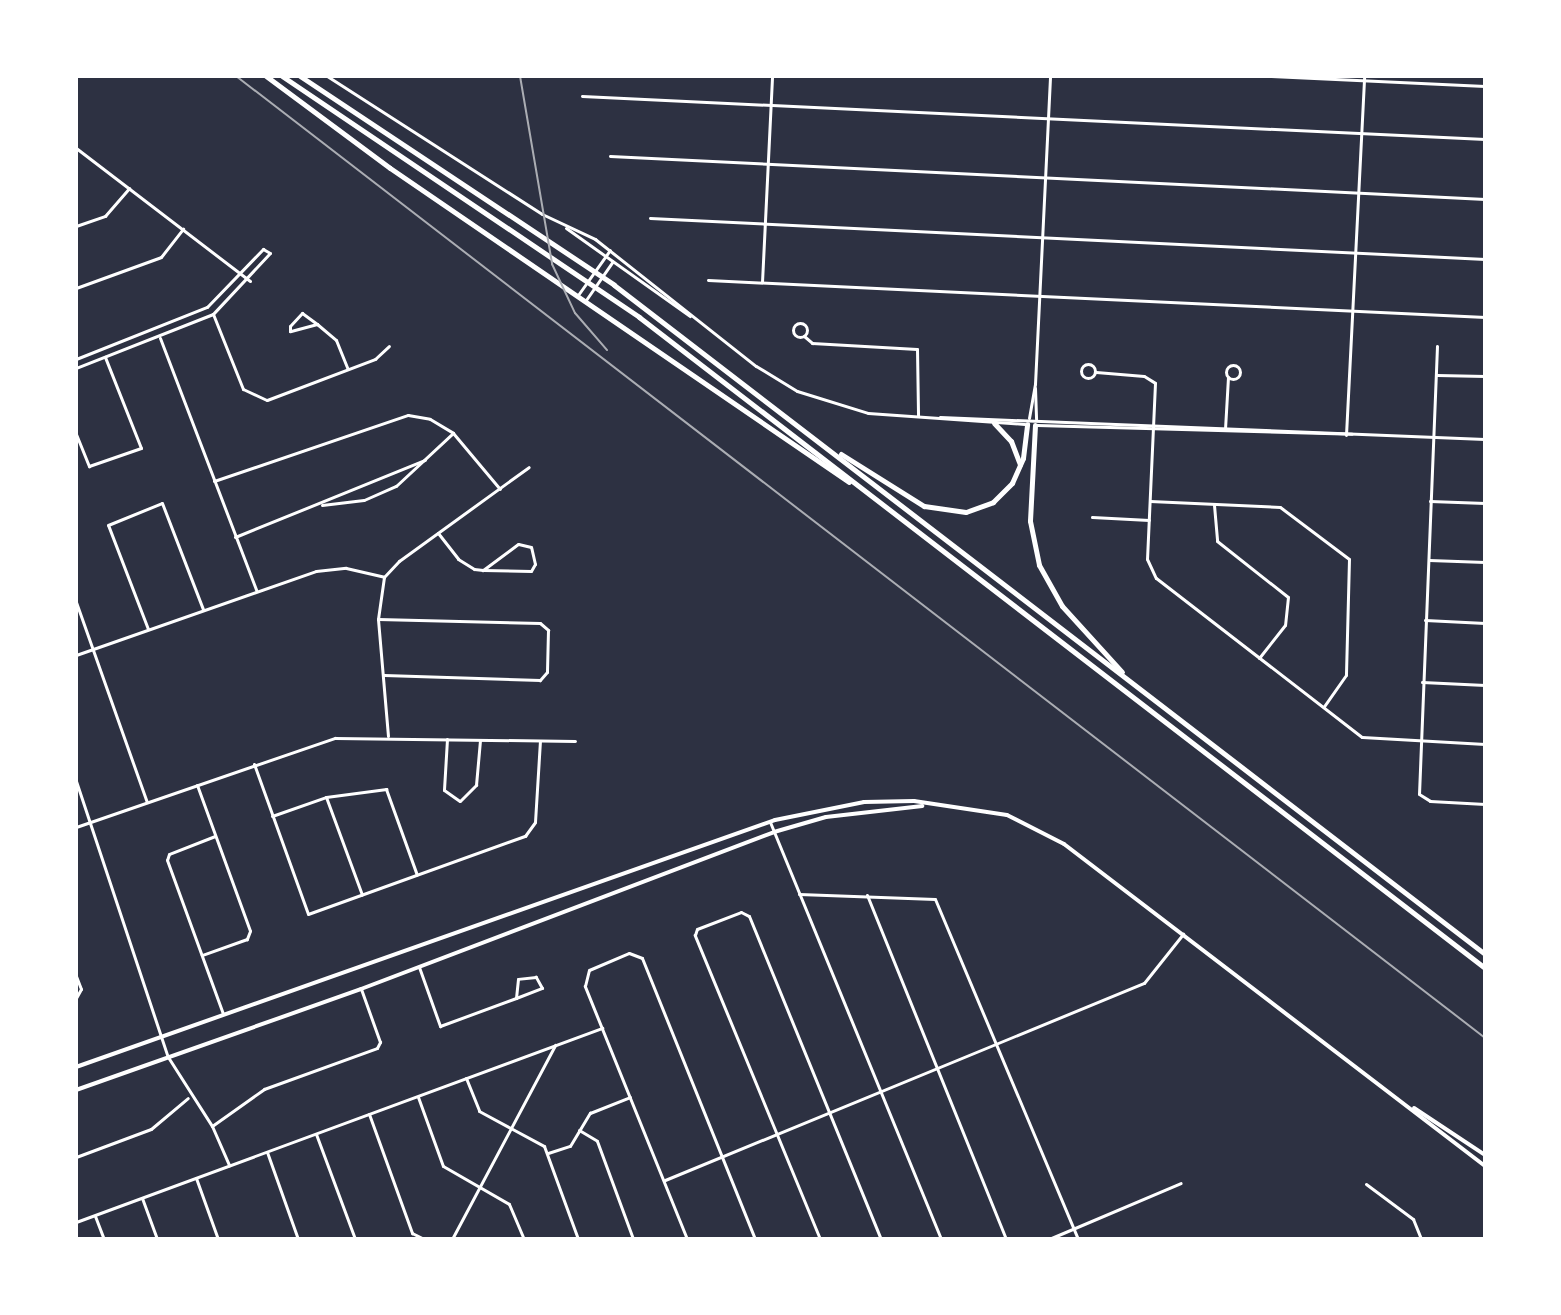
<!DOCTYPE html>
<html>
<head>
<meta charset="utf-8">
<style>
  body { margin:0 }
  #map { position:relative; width:1561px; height:1315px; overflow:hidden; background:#2d3142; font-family:"Golos Text",sans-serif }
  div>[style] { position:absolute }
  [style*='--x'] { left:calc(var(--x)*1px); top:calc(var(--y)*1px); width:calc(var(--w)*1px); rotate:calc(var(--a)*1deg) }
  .minor>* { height:3px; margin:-1.5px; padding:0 1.5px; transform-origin:1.5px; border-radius:1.5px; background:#fff }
  .minor>.ring { margin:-1.5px; padding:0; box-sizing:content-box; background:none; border:3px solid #fff; border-radius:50% }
  .tertiary>* { height:3px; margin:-1.5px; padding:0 1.5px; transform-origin:1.5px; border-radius:1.5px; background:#fff }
  .secondary>* { height:4px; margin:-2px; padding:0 2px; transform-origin:2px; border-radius:2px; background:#fff }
  .motorway>* { height:5px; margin:-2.5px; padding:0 2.5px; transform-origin:2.5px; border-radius:2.5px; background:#fff }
  .rail>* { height:2px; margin:-1px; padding:0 1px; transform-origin:1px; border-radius:1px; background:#abadb3 }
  span { translate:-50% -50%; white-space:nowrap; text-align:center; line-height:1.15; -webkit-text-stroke:7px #fff; paint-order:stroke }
  .frame { position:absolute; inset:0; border:78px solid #fff; pointer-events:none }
</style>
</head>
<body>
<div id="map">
  <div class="minor">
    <i style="--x:1271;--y:76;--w:214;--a:2.7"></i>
    <i style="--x:582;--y:96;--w:904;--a:2.73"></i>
    <i style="--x:76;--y:148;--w:219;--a:37.4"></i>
    <i style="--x:610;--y:156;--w:876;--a:2.81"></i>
    <i style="--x:650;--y:218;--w:836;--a:2.81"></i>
    <i style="--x:76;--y:226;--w:31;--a:-19"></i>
    <i style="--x:105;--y:216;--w:37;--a:-49"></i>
    <i style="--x:708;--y:280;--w:778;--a:2.73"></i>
    <i style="--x:762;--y:282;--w:206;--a:-87.2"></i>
    <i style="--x:76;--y:288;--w:90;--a:-20"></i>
    <i style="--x:161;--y:257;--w:36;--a:-52"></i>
    <i style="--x:302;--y:313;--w:19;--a:36"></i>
    <i style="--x:317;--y:324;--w:28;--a:165"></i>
    <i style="--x:290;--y:331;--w:5;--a:-90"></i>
    <i style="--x:290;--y:326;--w:18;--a:-47"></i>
    <i style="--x:213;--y:314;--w:81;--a:68.2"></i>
    <i style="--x:243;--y:389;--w:26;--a:25"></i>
    <i style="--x:267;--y:400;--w:116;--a:-20.8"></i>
    <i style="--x:375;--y:359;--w:19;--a:-43"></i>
    <i class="ring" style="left:793px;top:323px;width:11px;height:11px"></i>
    <i style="--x:317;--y:324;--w:25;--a:40"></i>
    <i style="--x:336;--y:340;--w:31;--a:68"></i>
    <i style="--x:804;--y:336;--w:11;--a:41"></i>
    <i style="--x:812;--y:343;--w:105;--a:3.3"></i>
    <i style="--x:917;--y:349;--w:67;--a:89.1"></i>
    <i style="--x:160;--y:338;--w:270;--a:69.1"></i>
    <i style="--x:1437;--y:346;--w:448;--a:92.3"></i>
    <i style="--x:1419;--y:794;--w:13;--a:32"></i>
    <i style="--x:1430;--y:801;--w:55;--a:3.1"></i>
    <i class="ring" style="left:1081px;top:364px;width:11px;height:11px"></i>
    <i class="ring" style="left:1226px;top:365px;width:11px;height:11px"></i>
    <i style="--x:1096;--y:372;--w:48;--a:4.8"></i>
    <i style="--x:1144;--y:376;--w:13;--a:32"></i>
    <i style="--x:1155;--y:383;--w:176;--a:92.6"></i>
    <i style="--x:1147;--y:559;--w:21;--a:65"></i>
    <i style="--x:1156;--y:578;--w:260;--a:37.7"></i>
    <i style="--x:1362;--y:737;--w:123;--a:3.3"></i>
    <i style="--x:1437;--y:375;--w:48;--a:1.2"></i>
    <i style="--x:1035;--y:388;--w:31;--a:88"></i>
    <i style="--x:1029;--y:418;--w:35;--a:-80"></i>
    <i style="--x:1035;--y:384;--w:308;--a:-87.2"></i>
    <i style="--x:1225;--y:429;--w:52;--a:-86.7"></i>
    <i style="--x:76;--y:434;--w:35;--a:68"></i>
    <i style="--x:89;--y:466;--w:55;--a:-19.1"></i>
    <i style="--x:141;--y:448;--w:98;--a:-111.6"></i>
    <i style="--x:1346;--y:435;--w:359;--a:-87.1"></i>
    <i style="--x:214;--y:481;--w:205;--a:-18.8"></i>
    <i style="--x:408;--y:415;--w:22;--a:10"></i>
    <i style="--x:430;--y:419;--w:27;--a:31"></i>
    <i style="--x:453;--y:433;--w:73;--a:50"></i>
    <i style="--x:1150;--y:501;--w:130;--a:2.6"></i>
    <i style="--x:1280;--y:507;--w:86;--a:37"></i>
    <i style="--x:1349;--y:559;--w:116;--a:91.5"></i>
    <i style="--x:1346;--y:675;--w:39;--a:125"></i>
    <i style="--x:1430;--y:501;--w:55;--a:2.1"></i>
    <i style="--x:322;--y:505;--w:42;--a:-6.8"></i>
    <i style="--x:364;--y:500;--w:35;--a:-24"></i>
    <i style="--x:396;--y:486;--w:78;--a:-42.9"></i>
    <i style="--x:1214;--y:505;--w:36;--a:85"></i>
    <i style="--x:1217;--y:541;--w:90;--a:38.3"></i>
    <i style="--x:1288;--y:597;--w:28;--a:96"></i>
    <i style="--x:1285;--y:625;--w:42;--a:128.2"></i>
    <i style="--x:1092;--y:517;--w:57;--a:3"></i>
    <i style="--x:438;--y:533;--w:33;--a:52"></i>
    <i style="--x:458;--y:559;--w:19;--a:32"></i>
    <i style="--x:474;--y:569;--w:9;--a:6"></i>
    <i style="--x:483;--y:570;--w:48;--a:1.2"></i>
    <i style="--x:531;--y:571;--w:8;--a:-60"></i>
    <i style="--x:535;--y:564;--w:17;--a:-103"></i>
    <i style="--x:531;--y:547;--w:13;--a:-167"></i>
    <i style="--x:518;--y:544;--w:44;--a:143.4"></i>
    <i style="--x:235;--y:537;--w:205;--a:-22.1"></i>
    <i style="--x:1429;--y:560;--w:56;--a:2"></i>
    <i style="--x:76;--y:602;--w:212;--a:70.5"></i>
    <i style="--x:378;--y:619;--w:162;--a:1.4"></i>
    <i style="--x:540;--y:623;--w:11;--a:41"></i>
    <i style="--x:548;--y:630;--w:42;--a:91.4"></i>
    <i style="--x:547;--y:672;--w:11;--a:131"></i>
    <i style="--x:540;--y:680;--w:156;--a:-178.2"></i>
    <i style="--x:1425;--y:620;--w:60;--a:2.9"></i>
    <i style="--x:148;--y:629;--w:111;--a:-111"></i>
    <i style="--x:108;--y:525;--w:58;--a:-22.2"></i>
    <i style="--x:162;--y:503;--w:114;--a:68.9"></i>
    <i style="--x:76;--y:655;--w:254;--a:-19.3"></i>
    <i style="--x:316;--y:571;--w:30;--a:-6"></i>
    <i style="--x:346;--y:568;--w:39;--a:13"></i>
    <i style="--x:1422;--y:682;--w:63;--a:2.7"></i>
    <i style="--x:388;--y:736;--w:117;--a:-94.9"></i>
    <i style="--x:378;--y:619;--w:42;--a:-81.9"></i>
    <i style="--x:384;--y:577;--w:22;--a:-47"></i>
    <i style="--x:399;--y:561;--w:160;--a:-35.9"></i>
    <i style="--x:447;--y:739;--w:51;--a:93.4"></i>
    <i style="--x:444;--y:790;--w:19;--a:35"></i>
    <i style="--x:460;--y:801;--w:23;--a:-45"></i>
    <i style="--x:476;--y:785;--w:45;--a:-84.9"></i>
    <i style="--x:254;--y:764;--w:159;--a:70.2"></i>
    <i style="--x:308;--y:914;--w:231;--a:-19.8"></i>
    <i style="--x:525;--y:836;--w:17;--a:-54"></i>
    <i style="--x:535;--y:822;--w:81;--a:-86.5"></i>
    <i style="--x:76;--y:781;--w:291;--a:71.6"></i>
    <i style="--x:168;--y:1057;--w:82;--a:57.5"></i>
    <i style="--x:212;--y:1126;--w:43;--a:66.4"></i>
    <i style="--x:197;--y:785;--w:155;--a:70"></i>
    <i style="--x:250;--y:931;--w:9;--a:111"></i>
    <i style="--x:247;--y:939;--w:48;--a:160.4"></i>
    <i style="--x:326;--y:797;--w:104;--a:69.8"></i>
    <i style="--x:272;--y:816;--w:57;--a:-19.4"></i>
    <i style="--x:326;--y:797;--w:61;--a:-7.6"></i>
    <i style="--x:386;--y:789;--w:91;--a:70.2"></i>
    <i style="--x:76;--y:827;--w:274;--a:-19"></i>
    <i style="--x:335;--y:738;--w:240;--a:0.7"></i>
    <i style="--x:215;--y:836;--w:49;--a:158.6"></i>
    <i style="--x:169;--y:854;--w:6;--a:108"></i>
    <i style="--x:167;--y:860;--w:164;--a:70"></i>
    <i style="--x:799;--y:894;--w:136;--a:2.1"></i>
    <i style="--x:935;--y:899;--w:369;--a:67.2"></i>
    <i style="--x:867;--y:895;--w:371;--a:68"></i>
    <i style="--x:419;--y:967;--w:63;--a:70.4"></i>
    <i style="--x:440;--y:1026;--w:81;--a:-20.2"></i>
    <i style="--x:516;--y:998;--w:28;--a:-21"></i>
    <i style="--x:542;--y:988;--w:13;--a:-119"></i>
    <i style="--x:536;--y:977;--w:18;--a:174"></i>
    <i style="--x:518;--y:979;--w:19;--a:96"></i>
    <i style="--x:76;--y:976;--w:14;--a:69"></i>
    <i style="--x:81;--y:989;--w:10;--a:119"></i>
    <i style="--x:466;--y:1078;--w:35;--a:68"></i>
    <i style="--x:479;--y:1111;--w:74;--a:28.3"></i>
    <i style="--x:544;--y:1146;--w:99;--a:69.9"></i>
    <i style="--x:418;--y:1097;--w:73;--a:70.1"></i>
    <i style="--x:443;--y:1166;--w:76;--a:29.9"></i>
    <i style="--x:509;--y:1204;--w:38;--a:67"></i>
    <i style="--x:369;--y:1114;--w:127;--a:70.1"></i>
    <i style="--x:412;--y:1233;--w:13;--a:27"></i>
    <i style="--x:212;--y:1126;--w:64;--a:-35.4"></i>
    <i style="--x:264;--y:1089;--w:120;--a:-19.9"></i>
    <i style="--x:377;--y:1048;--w:7;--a:-63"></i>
    <i style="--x:380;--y:1042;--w:56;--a:-109.7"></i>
    <i style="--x:579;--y:1130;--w:21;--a:31"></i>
    <i style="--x:597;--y:1141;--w:104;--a:69.8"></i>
    <i style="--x:316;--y:1134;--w:112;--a:69.6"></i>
    <i style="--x:267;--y:1152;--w:92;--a:70.4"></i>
    <i style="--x:548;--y:1153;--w:23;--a:-18"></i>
    <i style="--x:570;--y:1146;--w:39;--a:-59"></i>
    <i style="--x:590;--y:1113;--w:43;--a:-21.8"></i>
    <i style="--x:76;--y:1157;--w:80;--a:-20.5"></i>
    <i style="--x:151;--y:1129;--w:48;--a:-40"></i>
    <i style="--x:196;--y:1178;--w:65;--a:70.2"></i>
    <i style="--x:665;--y:1180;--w:518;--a:-22.36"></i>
    <i style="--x:1144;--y:983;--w:63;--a:-51.5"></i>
    <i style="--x:1366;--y:1184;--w:59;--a:36.7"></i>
    <i style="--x:1413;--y:1219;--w:22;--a:68"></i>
    <i style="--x:142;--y:1198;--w:44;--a:69.9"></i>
    <i style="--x:95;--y:1216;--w:25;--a:69"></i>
    <i style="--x:76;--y:1222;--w:561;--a:-20.25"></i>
    <i style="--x:452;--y:1239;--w:220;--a:-62"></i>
    <i style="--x:687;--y:1239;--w:273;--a:-112"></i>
    <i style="--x:585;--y:986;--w:16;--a:-76"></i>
    <i style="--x:589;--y:970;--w:43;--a:-23"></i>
    <i style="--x:629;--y:953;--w:14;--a:21"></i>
    <i style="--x:642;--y:958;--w:303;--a:68.1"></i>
    <i style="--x:820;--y:1239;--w:329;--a:-112.4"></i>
    <i style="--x:695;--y:935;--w:6;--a:-72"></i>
    <i style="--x:697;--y:929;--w:47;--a:-21.1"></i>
    <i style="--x:741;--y:912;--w:9;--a:27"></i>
    <i style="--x:749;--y:916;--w:349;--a:67.8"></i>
    <i style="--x:1049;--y:1239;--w:143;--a:-23"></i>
  </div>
  <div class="tertiary">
    <i style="--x:327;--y:76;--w:255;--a:32.7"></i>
    <i style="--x:542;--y:214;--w:59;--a:25.3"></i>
    <i style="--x:595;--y:239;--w:205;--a:38.3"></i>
    <i style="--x:756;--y:366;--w:48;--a:31.4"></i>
    <i style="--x:797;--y:391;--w:74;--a:17.2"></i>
    <i style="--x:868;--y:413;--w:157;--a:4"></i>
    <i style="--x:566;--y:228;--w:152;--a:35.4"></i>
    <i style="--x:578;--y:295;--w:55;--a:-54.6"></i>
    <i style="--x:586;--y:300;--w:47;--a:-55.3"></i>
    <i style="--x:76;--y:359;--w:141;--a:-21.7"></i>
    <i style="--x:207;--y:307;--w:81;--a:-46"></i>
    <i style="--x:263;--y:249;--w:8;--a:30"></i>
    <i style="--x:270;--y:253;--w:83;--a:133.1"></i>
    <i style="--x:213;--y:314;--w:147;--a:158.5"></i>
    <i style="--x:940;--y:417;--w:545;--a:2.31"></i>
    <i style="--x:1037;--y:425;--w:315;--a:1.6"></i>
    <i style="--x:770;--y:822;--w:451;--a:67.7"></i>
  </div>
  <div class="secondary">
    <i style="--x:76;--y:1067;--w:741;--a:-19.46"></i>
    <i style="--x:775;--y:820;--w:91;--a:-11.4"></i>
    <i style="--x:864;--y:802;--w:50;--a:-1.1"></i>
    <i style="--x:914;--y:801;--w:94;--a:8.6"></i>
    <i style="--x:1007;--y:815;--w:64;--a:27"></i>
    <i style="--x:1064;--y:844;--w:530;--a:37.41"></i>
    <i style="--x:76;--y:1090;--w:302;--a:-19.5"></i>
    <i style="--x:361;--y:989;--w:442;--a:-20.8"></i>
    <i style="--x:774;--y:832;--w:54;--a:-16.1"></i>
    <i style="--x:826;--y:817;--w:97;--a:-6.5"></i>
    <i style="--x:1414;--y:1108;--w:85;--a:33.5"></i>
  </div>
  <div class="motorway">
    <i style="--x:266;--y:76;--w:154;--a:36.6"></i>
    <i style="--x:390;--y:168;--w:556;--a:34.38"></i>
    <i style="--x:282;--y:76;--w:431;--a:34"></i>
    <i style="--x:639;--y:317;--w:1067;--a:37.58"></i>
    <i style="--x:300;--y:76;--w:377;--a:33.6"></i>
    <i style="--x:614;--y:285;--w:1098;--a:37.53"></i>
    <i style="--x:994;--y:423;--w:25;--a:47"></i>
    <i style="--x:1011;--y:441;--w:25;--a:69"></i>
    <i style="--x:1035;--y:425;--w:96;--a:93"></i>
    <i style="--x:1030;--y:521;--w:45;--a:78.4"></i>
    <i style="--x:1039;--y:565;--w:47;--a:60.7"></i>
    <i style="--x:1062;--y:606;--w:89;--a:47.7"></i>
    <i style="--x:841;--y:454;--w:98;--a:32.1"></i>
    <i style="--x:924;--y:506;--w:42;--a:8.1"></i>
    <i style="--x:966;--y:512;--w:29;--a:-20"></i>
    <i style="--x:993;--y:502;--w:27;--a:-45"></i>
    <i style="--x:1012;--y:483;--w:27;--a:-66"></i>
    <i style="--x:1023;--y:458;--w:34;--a:-83"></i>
  </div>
  <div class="rail">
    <i style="--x:236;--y:76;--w:1577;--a:37.6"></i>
    <i style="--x:520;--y:76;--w:191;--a:80.3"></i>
    <i style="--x:552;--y:264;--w:54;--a:64.9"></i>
    <i style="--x:575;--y:313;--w:49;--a:49.1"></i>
  </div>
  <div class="frame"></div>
</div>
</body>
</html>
